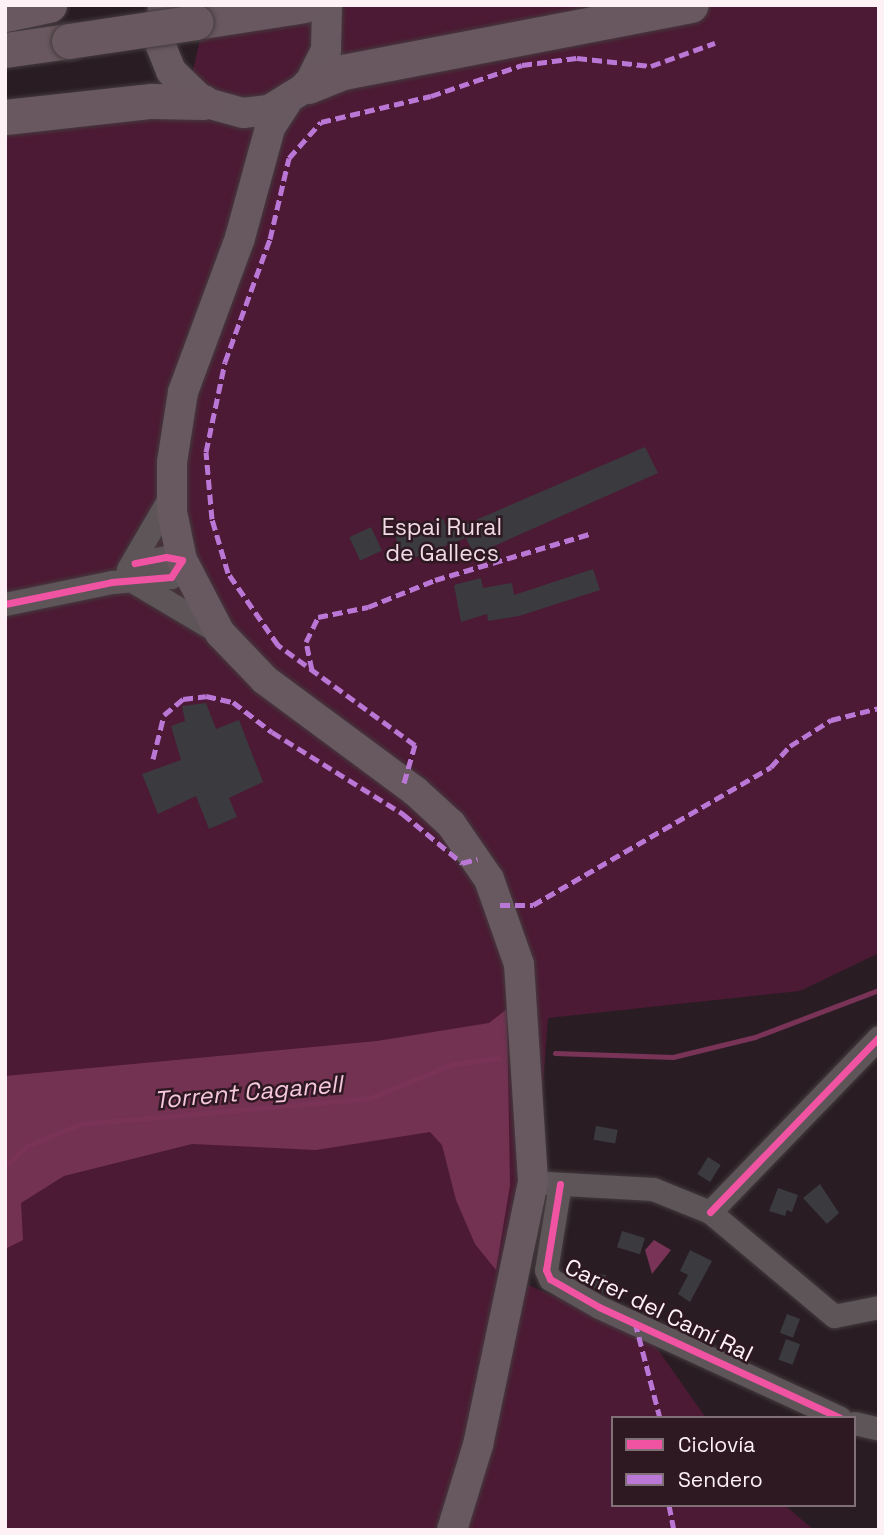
<!DOCTYPE html>
<html>
<head>
<meta charset="utf-8">
<style>
  body { margin:0 }
  #map { position:relative; width:884px; height:1535px; overflow:hidden; background:#291d23; font-family:"Space Grotesk",sans-serif }
  div>[style] { position:absolute }
  [style*='--x'] { left:calc(var(--x)*1px); top:calc(var(--y)*1px); width:calc(var(--w)*1px); rotate:calc(var(--a)*1deg) }
  .green>* { inset:0; background:#4c1a34 }
  .forest>* { inset:0; background:#743253 }
  .water>* { inset:0; background:#793357 }
  .stream>* { height:4.5px; margin:-2.25px; padding:0 2.25px; transform-origin:2.25px; border-radius:2.25px; background:#793357 }
  .building>* { inset:0; background:#3a3a3f; transform-origin:0 0 }
  .roads { filter:drop-shadow(0 0 2px #443b3e) drop-shadow(0 0 2px #443b3e) }
  .minor>* { height:23px; margin:-11.5px; padding:0 11.5px; transform-origin:11.5px; border-radius:11.5px; background:#5e5559 }
  .major>* { height:30px; margin:-15px; padding:0 15px; transform-origin:15px; border-radius:15px; background:#685960 }
  .highway>* { height:35px; margin:-17.5px; padding:0 17.5px; transform-origin:17.5px; border-radius:17.5px; background:#69585f }
  .bridges { filter:drop-shadow(0 0 2px #443b3e) drop-shadow(0 0 2px #443b3e) }
  .highway-bridge>* { height:35px; margin:-17.5px; padding:0 17.5px; transform-origin:17.5px; border-radius:17.5px; background:#69585f }
  .quiet>* { height:5px; margin-top:-2.5px; transform-origin:0; background:repeating-linear-gradient(90deg,#ba77d6 0 10px,transparent 0 15px) }
  .cycleway>* { height:7px; margin:-3.5px; padding:0 3.5px; transform-origin:3.5px; border-radius:3.5px; background:#f153a3 }
  span { translate:-50% -50%; white-space:nowrap; text-align:center; line-height:1.15; -webkit-text-stroke:5px #2e1822; paint-order:stroke }
  .park-label { font-size:23px; color:#f1dae3 }
  .street-label { font-size:23px; color:#fdf1f6 }
  .water-label { font-size:24px; color:#f5c8db; font-style:italic }
  .frame { position:absolute; inset:0; border:7px solid #fdf1f6; pointer-events:none }
  .legend { position:absolute; left:611px; top:1416px; width:245px; height:91px; box-sizing:border-box; background:#2e1822; border:2px solid #816f77; margin:0; padding:9px 12px; list-style:none; font-size:21px; color:#fdf1f6 }
  .legend li { display:flex; align-items:center; gap:14px; height:35px }
  .legend b { width:35px; border:2px solid #816f77 }
</style>
</head>
<body>
<div id="map">
  <div class="green">
    <i style="clip-path:polygon(208px 5px,879px 5px,879px 953px,800px 991px,548px 1018px,528px 1285px,649px 1337px,706px 1418px,613px 1418px,613px 1505px,784px 1505px,814px 1530px,5px 1530px,5px 127px,184px 109px)"></i>
  </div>
  <div class="forest">
    <i style="clip-path:polygon(507px 1009px,510px 1185px,496px 1270px,475px 1244px,456px 1200px,442px 1145px,430px 1132px,316px 1150px,192px 1144px,64px 1176px,21px 1203px,23px 1240px,5px 1249px,5px 1076px,377px 1041px,489px 1023px)"></i>
  </div>
  <div class="water">
    <i style="clip-path:polygon(654px 1240px,671px 1250px,652px 1274px,645px 1250px)"></i>
  </div>
  <div class="stream">
    <i style="--x:555;--y:1053;--w:118;--a:1.9"></i>
    <i style="--x:673;--y:1057;--w:84;--a:-13.7"></i>
    <i style="--x:755;--y:1037;--w:133;--a:-20.8"></i>
    <i style="--x:5;--y:1166;--w:30;--a:-42"></i>
    <i style="--x:27;--y:1146;--w:58;--a:-22.2"></i>
    <i style="--x:81;--y:1124;--w:290;--a:-5.1"></i>
    <i style="--x:370;--y:1098;--w:90;--a:-22.3"></i>
    <i style="--x:453;--y:1064;--w:46;--a:-7.4"></i>
  </div>
  <div class="building">
    <i style="clip-path:polygon(645px 447px,658px 473px,474px 555px,466px 538px,403px 562px,395px 535px,443px 518px,448px 532px)"></i>
    <i style="left:371px;top:527px;width:26px;height:24px;rotate:65deg"></i>
    <i style="clip-path:polygon(593px 569px,600px 590px,519px 616px,488px 621px,487px 614px,461px 622px,454px 585px,481px 578px,483px 588px,512px 583px,514px 595px)"></i>
    <i style="clip-path:polygon(206px 703px,216px 729px,239px 720px,263px 782px,229px 798px,237px 817px,209px 829px,196px 796px,158px 814px,142px 774px,181px 760px,171px 726px,185px 721px,182px 706px)"></i>
    <i style="left:596px;top:1126px;width:22px;height:14px;rotate:10deg"></i>
    <i style="left:708px;top:1157px;width:15px;height:20px;rotate:32deg"></i>
    <i style="clip-path:polygon(820px 1184px,839px 1213px,827px 1224px,803px 1198px)"></i>
    <i style="clip-path:polygon(778px 1188px,798px 1195px,792px 1212px,787px 1210px,785px 1216px,769px 1211px)"></i>
    <i style="left:622px;top:1231px;width:24px;height:17px;rotate:17deg"></i>
    <i style="clip-path:polygon(690px 1250px,712px 1261px,690px 1302px,678px 1294px,688px 1275px,680px 1271px)"></i>
    <i style="clip-path:polygon(591px 1273px,606px 1275px,603px 1293px,589px 1285px)"></i>
    <i style="left:787px;top:1314px;width:14px;height:20px;rotate:21deg"></i>
    <i style="left:786px;top:1339px;width:15px;height:22px;rotate:20deg"></i>
  </div>
  <div class="roads">
    <div class="minor">
      <i style="--x:128;--y:569;--w:86;--a:-59.8"></i>
      <i style="--x:136;--y:583;--w:98;--a:30.8"></i>
      <i style="--x:5;--y:604;--w:109;--a:-11.6"></i>
      <i style="--x:112;--y:582;--w:59;--a:-4.8"></i>
      <i style="--x:171;--y:577;--w:20;--a:-57"></i>
      <i style="--x:182;--y:560;--w:16;--a:-169"></i>
      <i style="--x:166;--y:557;--w:32;--a:169"></i>
      <i style="--x:547;--y:1183;--w:106;--a:3.2"></i>
      <i style="--x:653;--y:1189;--w:61;--a:22"></i>
      <i style="--x:710;--y:1212;--w:162;--a:40"></i>
      <i style="--x:834;--y:1316;--w:46;--a:-11.3"></i>
      <i style="--x:560;--y:1184;--w:87;--a:99.2"></i>
      <i style="--x:546;--y:1270;--w:10;--a:66"></i>
      <i style="--x:550;--y:1279;--w:56;--a:29.7"></i>
      <i style="--x:599;--y:1307;--w:265;--a:24.7"></i>
      <i style="--x:710;--y:1212;--w:243;--a:-46"></i>
      <i style="--x:854;--y:1423;--w:26;--a:13"></i>
    </div>
    <div class="major">
      <i style="--x:163;--y:5;--w:41;--a:92.8"></i>
      <i style="--x:161;--y:46;--w:27;--a:68"></i>
      <i style="--x:171;--y:71;--w:45;--a:44.1"></i>
      <i style="--x:203;--y:102;--w:41;--a:15.4"></i>
      <i style="--x:243;--y:113;--w:26;--a:-7"></i>
      <i style="--x:269;--y:110;--w:46;--a:-31.6"></i>
      <i style="--x:308;--y:86;--w:40;--a:-63.4"></i>
      <i style="--x:326;--y:50;--w:45;--a:-88.7"></i>
      <i style="--x:286;--y:103;--w:30;--a:123"></i>
      <i style="--x:270;--y:128;--w:114;--a:105.3"></i>
      <i style="--x:240;--y:238;--w:164;--a:110.3"></i>
      <i style="--x:183;--y:392;--w:71;--a:98.9"></i>
      <i style="--x:172;--y:462;--w:50;--a:90"></i>
      <i style="--x:172;--y:512;--w:49;--a:78.2"></i>
      <i style="--x:182;--y:560;--w:82;--a:62.5"></i>
      <i style="--x:220;--y:633;--w:65;--a:46.2"></i>
      <i style="--x:265;--y:680;--w:187;--a:36.5"></i>
      <i style="--x:415;--y:791;--w:49;--a:42.5"></i>
      <i style="--x:451;--y:824;--w:67;--a:55.4"></i>
      <i style="--x:489;--y:879;--w:90;--a:70.6"></i>
      <i style="--x:519;--y:964;--w:218;--a:86.3"></i>
      <i style="--x:533;--y:1182;--w:269;--a:101.8"></i>
      <i style="--x:478;--y:1445;--w:89;--a:107"></i>
    </div>
    <div class="highway">
      <i style="--x:5;--y:14;--w:45;--a:-11.6"></i>
      <i style="--x:196;--y:22;--w:109;--a:-8.9"></i>
      <i style="--x:5;--y:50;--w:65;--a:-8"></i>
      <i style="--x:308;--y:86;--w:38;--a:-22"></i>
      <i style="--x:343;--y:72;--w:354;--a:-10.9"></i>
      <i style="--x:5;--y:117;--w:147;--a:-6.3"></i>
      <i style="--x:151;--y:101;--w:52;--a:1.1"></i>
    </div>
  </div>
  <div class="bridges">
    <div class="highway-bridge">
      <i style="--x:69;--y:41;--w:128;--a:-8.5"></i>
    </div>
  </div>
  <div class="quiet">
    <i style="--x:312;--y:670;--w:29;--a:-102"></i>
    <i style="--x:306;--y:642;--w:28;--a:-64"></i>
    <i style="--x:318;--y:617;--w:51;--a:-11.3"></i>
    <i style="--x:368;--y:607;--w:72;--a:-21.9"></i>
    <i style="--x:435;--y:580;--w:161;--a:-16.6"></i>
    <i style="--x:153;--y:759;--w:45;--a:-76"></i>
    <i style="--x:164;--y:715;--w:25;--a:-40"></i>
    <i style="--x:183;--y:699;--w:23;--a:-7"></i>
    <i style="--x:206;--y:696;--w:28;--a:13"></i>
    <i style="--x:233;--y:702;--w:49;--a:37.6"></i>
    <i style="--x:272;--y:732;--w:155;--a:32"></i>
    <i style="--x:403;--y:814;--w:77;--a:39.7"></i>
    <i style="--x:462;--y:863;--w:16;--a:-15"></i>
    <i style="--x:404;--y:783;--w:40;--a:-74"></i>
    <i style="--x:415;--y:745;--w:170;--a:-143.9"></i>
    <i style="--x:278;--y:645;--w:88;--a:-124.8"></i>
    <i style="--x:228;--y:573;--w:56;--a:-106.5"></i>
    <i style="--x:212;--y:519;--w:67;--a:-95.1"></i>
    <i style="--x:206;--y:452;--w:92;--a:-78.1"></i>
    <i style="--x:225;--y:362;--w:131;--a:-69.9"></i>
    <i style="--x:270;--y:239;--w:83;--a:-76.8"></i>
    <i style="--x:289;--y:158;--w:48;--a:-48.4"></i>
    <i style="--x:321;--y:122;--w:113;--a:-13.3"></i>
    <i style="--x:431;--y:96;--w:96;--a:-18.8"></i>
    <i style="--x:522;--y:65;--w:55;--a:-7.3"></i>
    <i style="--x:577;--y:58;--w:74;--a:6.2"></i>
    <i style="--x:651;--y:66;--w:68;--a:-19.8"></i>
    <i style="--x:500;--y:905;--w:33;--a:0"></i>
    <i style="--x:533;--y:905;--w:275;--a:-30.1"></i>
    <i style="--x:771;--y:767;--w:28;--a:-48"></i>
    <i style="--x:790;--y:746;--w:49;--a:-32.4"></i>
    <i style="--x:831;--y:720;--w:49;--a:-14"></i>
    <i style="--x:635;--y:1322;--w:99;--a:75.4"></i>
    <i style="--x:669;--y:1505;--w:25;--a:79"></i>
  </div>
  <div class="cycleway">
    <i style="--x:5;--y:604;--w:109;--a:-11.6"></i>
    <i style="--x:112;--y:582;--w:59;--a:-4.8"></i>
    <i style="--x:171;--y:577;--w:20;--a:-57"></i>
    <i style="--x:182;--y:560;--w:16;--a:-169"></i>
    <i style="--x:166;--y:557;--w:32;--a:169"></i>
    <i style="--x:560;--y:1184;--w:87;--a:99.2"></i>
    <i style="--x:546;--y:1270;--w:10;--a:66"></i>
    <i style="--x:550;--y:1279;--w:56;--a:29.7"></i>
    <i style="--x:599;--y:1307;--w:265;--a:24.7"></i>
    <i style="--x:710;--y:1212;--w:243;--a:-46"></i>
  </div>
  <div class="park-label">
    <span style="left:442px;top:540px">Espai Rural<br>de Gallecs</span>
  </div>
  <div class="street-label">
    <span style="left:659px;top:1310px;rotate:26deg">Carrer del Camí Ral</span>
  </div>
  <div class="water-label">
    <span style="left:248px;top:1092px;rotate:-5deg">Torrent Caganell</span>
  </div>
  <div class="frame"></div>
  <ul class="legend">
  <li><b style="height:9px;background:#f153a3"></b>Ciclovía</li>
  <li><b style="height:9px;background:#ba77d6"></b>Sendero</li>
  </ul>
</div>
</body>
</html>
